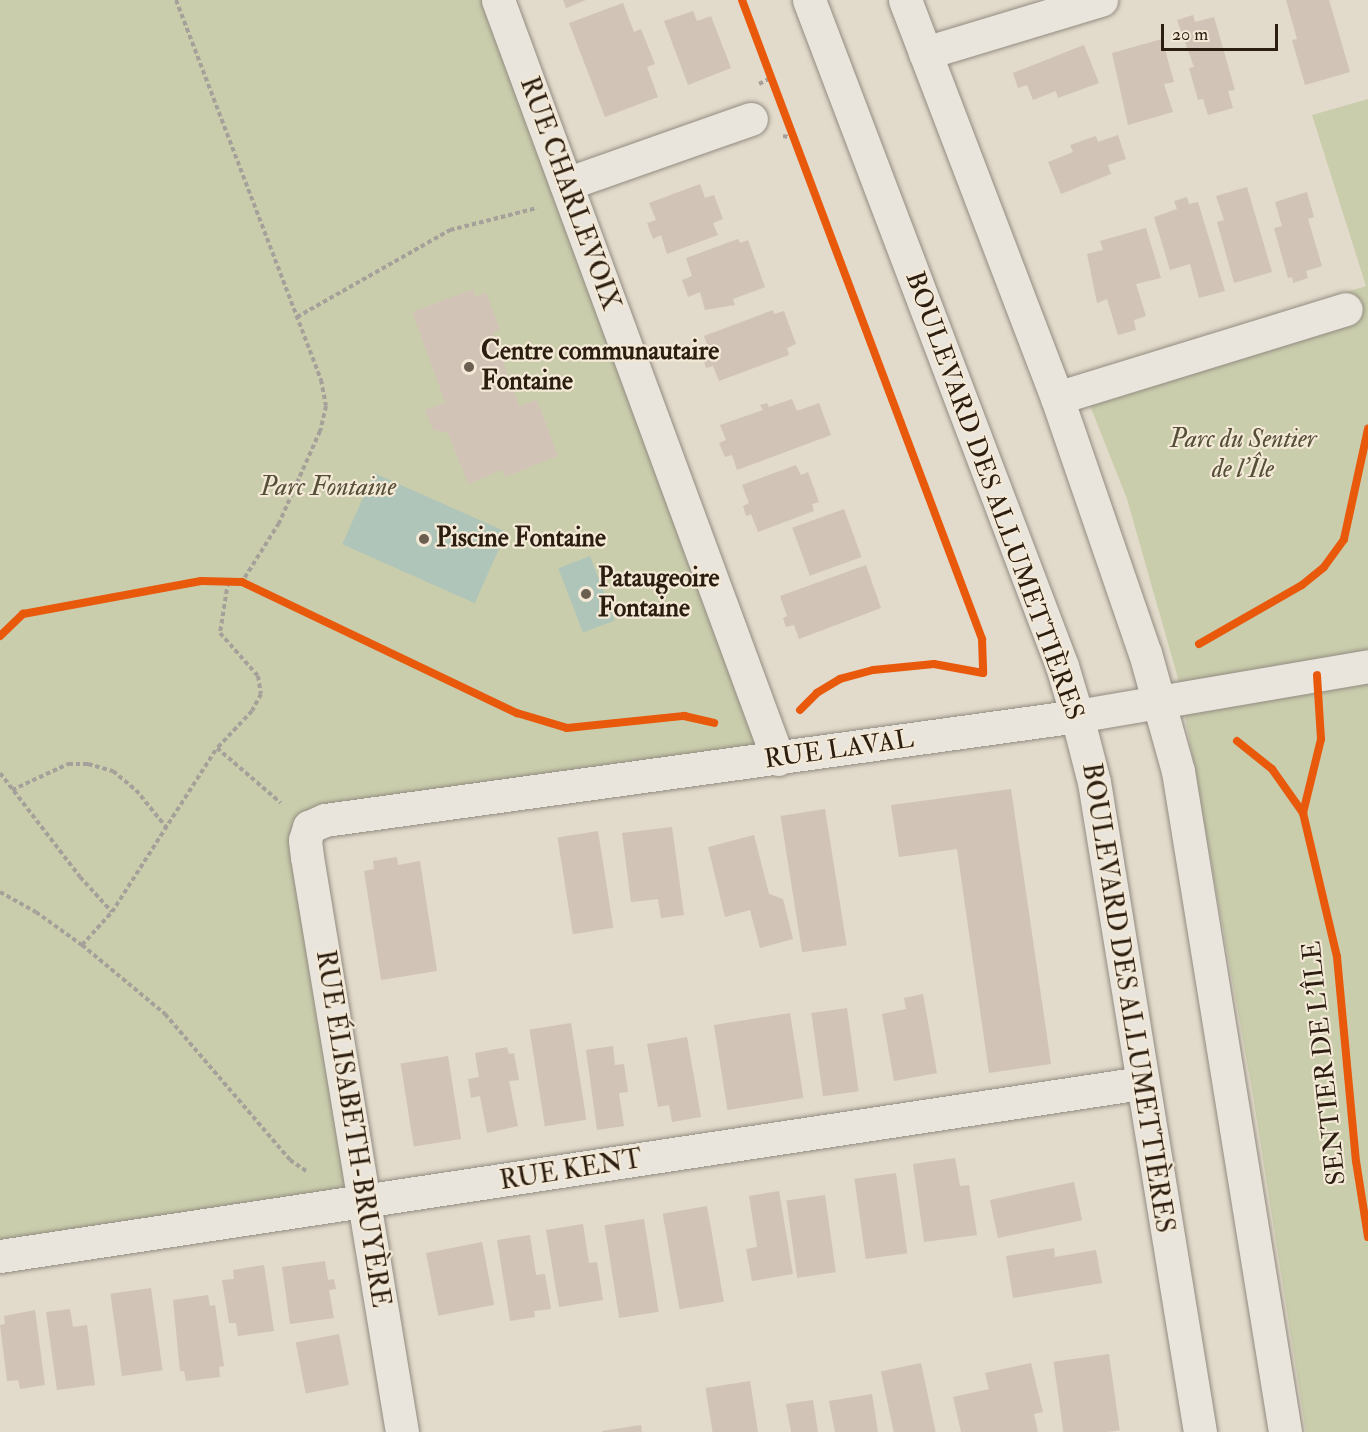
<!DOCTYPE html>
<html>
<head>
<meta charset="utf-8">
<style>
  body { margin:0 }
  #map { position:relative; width:1368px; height:1432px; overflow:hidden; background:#e2daca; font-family:"IM FELL Double Pica",serif }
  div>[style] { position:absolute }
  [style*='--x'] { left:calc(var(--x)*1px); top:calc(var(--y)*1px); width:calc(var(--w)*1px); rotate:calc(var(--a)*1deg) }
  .green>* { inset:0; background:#cacdac }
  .water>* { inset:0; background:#afc5b9; transform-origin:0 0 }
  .building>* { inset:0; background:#d1c3b6; transform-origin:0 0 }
  .path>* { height:4px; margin-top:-2px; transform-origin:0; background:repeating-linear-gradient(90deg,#a5a099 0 4.5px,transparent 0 7.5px) }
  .roads { filter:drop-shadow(0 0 2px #928c81) drop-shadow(0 0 2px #928c81) }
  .street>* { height:33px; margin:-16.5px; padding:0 16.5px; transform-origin:16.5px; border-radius:16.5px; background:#e9e4dc }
  .secondary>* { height:33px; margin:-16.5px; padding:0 16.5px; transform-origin:16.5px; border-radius:16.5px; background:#e9e4dc }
  .cycleway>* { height:8px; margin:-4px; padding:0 4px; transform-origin:4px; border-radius:4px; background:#e8590c }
  .dots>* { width:16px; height:16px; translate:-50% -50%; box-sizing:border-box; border:3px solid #f3e9d6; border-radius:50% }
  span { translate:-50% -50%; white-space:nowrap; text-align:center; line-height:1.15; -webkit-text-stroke:4.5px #f3e9d6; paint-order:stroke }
  .street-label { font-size:26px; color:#2b1d10 }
  .poi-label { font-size:26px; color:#2b1d10; font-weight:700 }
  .left { translate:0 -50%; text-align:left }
  .park-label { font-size:26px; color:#554f38; font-style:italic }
  .scale { position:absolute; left:1161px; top:24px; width:117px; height:27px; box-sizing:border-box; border:3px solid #2b1d10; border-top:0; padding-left:8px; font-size:18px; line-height:21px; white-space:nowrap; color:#2b1d10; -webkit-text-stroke:4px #f3e9d6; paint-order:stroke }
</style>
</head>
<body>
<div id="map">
  <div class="green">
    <i style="clip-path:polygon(0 0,498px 0,778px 759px,309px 827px,365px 1201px,0 1256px)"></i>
    <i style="clip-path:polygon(1368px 99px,1368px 1432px,1306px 1432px,1253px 1096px,1179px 682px,1127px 499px,1078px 375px,1366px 286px,1312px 115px)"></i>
  </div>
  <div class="water">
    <i style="left:374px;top:473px;width:145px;height:78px;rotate:24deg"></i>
    <i style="left:590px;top:556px;width:69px;height:34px;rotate:69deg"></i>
  </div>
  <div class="building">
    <i style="clip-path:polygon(563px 0,586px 0,566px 8px)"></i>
    <i style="clip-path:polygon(1286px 0,1329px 0,1350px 72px,1305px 85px,1292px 40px,1297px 39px)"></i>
    <i style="clip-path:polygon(623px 3px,634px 32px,641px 29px,655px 64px,647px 67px,658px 97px,605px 117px,569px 23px)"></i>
    <i style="clip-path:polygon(693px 11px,697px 21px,711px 16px,731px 68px,688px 85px,664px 21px)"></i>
    <i style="clip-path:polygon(1193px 15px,1195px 22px,1214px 17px,1235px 90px,1228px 91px,1233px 108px,1208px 115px,1203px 99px,1198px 100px,1189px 68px,1194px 67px,1177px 20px)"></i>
    <i style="clip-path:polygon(1162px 39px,1174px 82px,1164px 84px,1173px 112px,1128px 125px,1112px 53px)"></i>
    <i style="clip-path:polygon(1084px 45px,1099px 83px,1058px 98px,1056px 91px,1033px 100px,1027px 85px,1018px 88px,1013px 73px)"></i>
    <i style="clip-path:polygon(1118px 135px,1126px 159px,1108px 165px,1111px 174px,1061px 194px,1048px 162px,1073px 152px,1070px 145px,1096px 136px,1098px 142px)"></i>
    <i style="clip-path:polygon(700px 184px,705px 198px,714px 195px,723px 219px,713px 223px,718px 235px,667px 254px,661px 235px,653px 239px,647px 223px,656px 220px,649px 203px)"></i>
    <i style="clip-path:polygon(1247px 187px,1272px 272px,1234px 283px,1217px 222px,1224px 220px,1216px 196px)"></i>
    <i style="clip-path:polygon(1307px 192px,1314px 217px,1308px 219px,1322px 266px,1306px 271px,1308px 278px,1293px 283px,1292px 277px,1288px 278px,1274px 228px,1282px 226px,1275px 202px)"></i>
    <i style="clip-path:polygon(1187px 197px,1189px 204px,1198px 202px,1225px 291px,1199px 298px,1190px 264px,1170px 270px,1154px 217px,1177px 209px,1174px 201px)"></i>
    <i style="clip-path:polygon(1146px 228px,1161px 278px,1136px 284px,1146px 316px,1134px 320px,1136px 330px,1118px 335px,1107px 299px,1097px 303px,1087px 254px,1103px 250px,1100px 241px)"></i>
    <i style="clip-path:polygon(738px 239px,740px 243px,748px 240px,765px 287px,733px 299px,735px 305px,705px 310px,700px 292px,688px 297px,682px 280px,692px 276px,686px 258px)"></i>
    <i style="clip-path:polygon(473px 289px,475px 297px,486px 292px,500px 330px,493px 333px,519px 406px,537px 400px,558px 456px,505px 477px,502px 470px,468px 484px,448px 433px,433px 430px,425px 410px,445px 402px,412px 312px)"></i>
    <i style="clip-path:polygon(773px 310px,774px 314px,784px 311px,796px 344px,787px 348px,789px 355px,719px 381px,713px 366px,706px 368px,703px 358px,711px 355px,704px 336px)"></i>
    <i style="clip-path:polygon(792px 399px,797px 411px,819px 403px,831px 435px,737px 470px,732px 455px,725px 457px,719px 443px,726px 440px,720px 425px,763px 410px,760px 405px,767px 403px,769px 407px)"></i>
    <i style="clip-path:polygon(796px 465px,801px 475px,808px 472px,819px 502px,812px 504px,814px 511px,758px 532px,751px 514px,746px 516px,743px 506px,749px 503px,742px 485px)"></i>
    <i style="left:844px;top:509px;width:51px;height:55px;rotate:70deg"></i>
    <i style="clip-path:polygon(866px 565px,881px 608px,799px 639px,794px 625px,786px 627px,783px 618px,787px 616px,780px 596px)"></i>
    <i style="clip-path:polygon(1011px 789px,1051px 1064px,989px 1073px,957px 849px,899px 857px,891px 805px)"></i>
    <i style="left:825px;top:809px;width:138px;height:45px;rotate:81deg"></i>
    <i style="clip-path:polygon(672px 827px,684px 915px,661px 918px,658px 899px,631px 902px,622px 833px)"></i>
    <i style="left:598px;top:831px;width:98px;height:41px;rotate:81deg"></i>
    <i style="clip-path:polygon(754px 835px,769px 894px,783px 899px,793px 939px,760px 948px,750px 910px,725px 917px,708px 847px)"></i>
    <i style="clip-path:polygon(397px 857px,398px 865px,420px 861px,437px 971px,381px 980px,364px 871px,374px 869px,373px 861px)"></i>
    <i style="clip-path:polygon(923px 994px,937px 1073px,894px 1081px,882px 1014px,906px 1009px,904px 998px)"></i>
    <i style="left:847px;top:1008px;width:84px;height:36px;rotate:82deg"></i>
    <i style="left:790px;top:1013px;width:86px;height:77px;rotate:81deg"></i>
    <i style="left:571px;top:1023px;width:98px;height:42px;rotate:81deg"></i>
    <i style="clip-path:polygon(687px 1037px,701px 1117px,672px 1122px,669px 1105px,658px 1107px,647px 1044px)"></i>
    <i style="clip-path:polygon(613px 1046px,615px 1065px,624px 1064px,628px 1092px,619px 1093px,624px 1126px,597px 1130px,586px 1050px)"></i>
    <i style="clip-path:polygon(507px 1047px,509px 1054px,514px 1053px,519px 1080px,509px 1081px,518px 1126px,487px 1133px,480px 1096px,471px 1098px,468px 1079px,479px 1077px,475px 1053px)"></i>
    <i style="left:448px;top:1056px;width:84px;height:48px;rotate:81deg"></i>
    <i style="clip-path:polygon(955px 1158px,960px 1186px,969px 1185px,977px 1235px,924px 1242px,913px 1164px)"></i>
    <i style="left:896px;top:1173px;width:81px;height:42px;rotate:82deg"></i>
    <i style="left:1074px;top:1182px;width:39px;height:86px;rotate:78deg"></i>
    <i style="clip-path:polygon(779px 1191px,793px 1274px,752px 1281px,746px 1249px,757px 1247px,749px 1196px)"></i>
    <i style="left:825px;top:1195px;width:78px;height:39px;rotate:82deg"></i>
    <i style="left:707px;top:1206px;width:97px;height:45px;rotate:80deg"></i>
    <i style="left:644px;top:1219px;width:94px;height:40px;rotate:81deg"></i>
    <i style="clip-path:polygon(583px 1224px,589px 1263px,597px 1262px,603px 1300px,559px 1307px,546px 1230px)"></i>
    <i style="clip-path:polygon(530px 1235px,536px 1275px,545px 1274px,551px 1309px,534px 1311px,535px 1317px,510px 1321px,497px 1240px)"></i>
    <i style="left:482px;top:1242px;width:64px;height:57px;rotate:79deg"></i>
    <i style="clip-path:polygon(1054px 1248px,1055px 1257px,1096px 1250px,1102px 1283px,1013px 1298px,1006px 1256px)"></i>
    <i style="clip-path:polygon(325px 1261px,328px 1280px,334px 1279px,336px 1289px,329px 1290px,334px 1318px,290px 1324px,282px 1267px)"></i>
    <i style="clip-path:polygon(264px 1265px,274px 1331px,238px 1336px,236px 1323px,229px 1323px,222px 1280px,234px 1279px,233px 1270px)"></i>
    <i style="left:151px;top:1288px;width:83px;height:41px;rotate:82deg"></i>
    <i style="clip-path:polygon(208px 1295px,210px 1306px,215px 1305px,224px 1366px,219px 1367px,220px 1377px,186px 1381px,184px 1371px,180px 1371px,173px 1300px)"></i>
    <i style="clip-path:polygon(70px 1309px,73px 1327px,87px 1325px,95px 1385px,57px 1390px,46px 1312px)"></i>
    <i style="clip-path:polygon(35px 1310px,45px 1385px,20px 1389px,18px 1380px,7px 1381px,0 1325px,5px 1324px,4px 1316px)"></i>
    <i style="left:339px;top:1334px;width:52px;height:44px;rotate:79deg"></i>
    <i style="left:1109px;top:1354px;width:77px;height:56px;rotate:82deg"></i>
    <i style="left:921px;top:1363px;width:71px;height:41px;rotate:78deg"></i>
    <i style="clip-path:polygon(1031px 1363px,1043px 1412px,1034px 1414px,1038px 1432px,961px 1432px,953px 1397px,989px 1389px,985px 1373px)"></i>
    <i style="left:750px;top:1381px;width:52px;height:45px;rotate:81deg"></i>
    <i style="clip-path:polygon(872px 1394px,878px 1432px,835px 1432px,829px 1401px)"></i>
    <i style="clip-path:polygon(813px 1400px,818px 1432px,791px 1432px,786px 1404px)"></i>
    <i style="clip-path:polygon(641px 1425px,642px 1432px,602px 1432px,602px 1431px)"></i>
  </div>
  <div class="path">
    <i style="--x:176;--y:0;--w:407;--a:69.1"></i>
    <i style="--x:321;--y:380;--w:26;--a:79"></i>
    <i style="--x:326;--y:406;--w:26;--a:103"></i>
    <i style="--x:320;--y:431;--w:101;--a:114"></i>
    <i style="--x:279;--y:523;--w:70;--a:122.1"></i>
    <i style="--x:759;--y:84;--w:15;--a:-28"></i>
    <i style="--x:783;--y:136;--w:11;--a:10"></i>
    <i style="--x:297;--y:317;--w:176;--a:-29.6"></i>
    <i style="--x:450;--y:230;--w:90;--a:-14.2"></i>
    <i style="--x:228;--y:582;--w:52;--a:98.9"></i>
    <i style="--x:220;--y:633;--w:57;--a:48.5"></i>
    <i style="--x:258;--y:676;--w:18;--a:81"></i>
    <i style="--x:261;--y:694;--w:19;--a:118"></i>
    <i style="--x:252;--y:711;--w:51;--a:133.4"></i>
    <i style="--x:217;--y:748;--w:84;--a:40.7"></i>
    <i style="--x:0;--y:773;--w:131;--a:52.4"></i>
    <i style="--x:80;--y:877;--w:47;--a:47.6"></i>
    <i style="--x:12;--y:790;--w:62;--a:-24.9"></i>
    <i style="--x:68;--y:764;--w:20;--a:0"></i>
    <i style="--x:88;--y:764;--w:26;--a:16"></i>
    <i style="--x:113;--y:771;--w:30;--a:40"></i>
    <i style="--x:136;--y:790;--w:48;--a:51"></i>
    <i style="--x:0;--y:892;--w:41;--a:29.1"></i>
    <i style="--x:36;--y:912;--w:57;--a:35.7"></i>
    <i style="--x:82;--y:945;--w:108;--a:39.7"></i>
    <i style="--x:165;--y:1014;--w:192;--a:49.4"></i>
    <i style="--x:290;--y:1160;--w:22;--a:34"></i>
    <i style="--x:82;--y:945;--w:45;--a:-47.7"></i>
    <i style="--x:112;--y:912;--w:195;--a:-57.4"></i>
  </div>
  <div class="roads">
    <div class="street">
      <i style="--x:498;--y:0;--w:809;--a:69.75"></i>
      <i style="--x:925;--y:53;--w:184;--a:-16.8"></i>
      <i style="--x:566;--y:184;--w:196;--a:-19.4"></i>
      <i style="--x:1057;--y:398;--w:302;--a:-17.1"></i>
      <i style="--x:0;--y:1256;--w:1154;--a:-8.62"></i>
      <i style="--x:402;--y:1432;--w:583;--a:-99.38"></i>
      <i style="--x:307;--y:857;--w:17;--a:-97"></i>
      <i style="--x:305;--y:840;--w:14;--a:-73"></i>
      <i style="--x:309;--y:827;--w:17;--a:-24"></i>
      <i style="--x:325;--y:820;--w:759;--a:-7.87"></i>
      <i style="--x:1077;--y:716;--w:295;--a:-9.7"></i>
    </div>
    <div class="secondary">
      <i style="--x:809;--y:0;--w:712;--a:69.2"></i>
      <i style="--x:1062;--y:666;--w:52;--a:73.3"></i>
      <i style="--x:1077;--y:716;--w:68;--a:75.6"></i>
      <i style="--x:1094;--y:782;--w:659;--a:80.74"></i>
      <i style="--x:905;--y:0;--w:426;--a:69.1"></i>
      <i style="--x:1057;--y:398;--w:270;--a:71"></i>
      <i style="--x:1145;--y:653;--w:123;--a:74.4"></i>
      <i style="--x:1178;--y:771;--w:670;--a:80.8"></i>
    </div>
  </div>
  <div class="cycleway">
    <i style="--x:742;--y:0;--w:683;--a:69.41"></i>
    <i style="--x:982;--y:639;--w:34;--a:88"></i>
    <i style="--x:983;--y:673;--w:50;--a:-169.6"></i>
    <i style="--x:934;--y:664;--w:61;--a:174.4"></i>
    <i style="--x:873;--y:670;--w:34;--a:165"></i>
    <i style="--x:840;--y:679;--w:27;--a:149"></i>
    <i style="--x:817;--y:693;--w:24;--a:135"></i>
    <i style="--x:0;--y:636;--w:32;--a:-44"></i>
    <i style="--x:23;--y:614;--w:181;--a:-10.5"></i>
    <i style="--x:201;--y:581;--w:41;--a:1.4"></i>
    <i style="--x:242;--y:582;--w:305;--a:25.5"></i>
    <i style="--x:517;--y:713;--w:52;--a:16.7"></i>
    <i style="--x:567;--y:728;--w:118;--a:-5.9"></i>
    <i style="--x:684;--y:716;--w:31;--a:13"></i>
    <i style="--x:1199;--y:644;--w:119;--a:-29.8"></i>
    <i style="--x:1302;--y:585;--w:28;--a:-39"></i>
    <i style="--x:1324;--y:567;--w:34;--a:-54"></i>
    <i style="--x:1344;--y:539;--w:113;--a:-77.7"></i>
    <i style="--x:1237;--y:741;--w:45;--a:38.7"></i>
    <i style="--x:1272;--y:769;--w:54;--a:54.8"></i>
    <i style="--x:1303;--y:813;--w:148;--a:76.7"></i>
    <i style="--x:1337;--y:957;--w:205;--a:84.7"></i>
    <i style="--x:1356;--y:1161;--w:77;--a:81"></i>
    <i style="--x:1303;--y:813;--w:76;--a:-76.3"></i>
    <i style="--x:1321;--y:739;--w:64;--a:-93.6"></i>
  </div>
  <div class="dots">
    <i style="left:469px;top:367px;background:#6b5f51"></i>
    <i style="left:424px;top:539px;background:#6b5f51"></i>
    <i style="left:586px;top:594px;background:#6b5f51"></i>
  </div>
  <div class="street-label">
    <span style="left:569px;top:194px;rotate:70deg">RUE CHARLEVOIX</span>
    <span style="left:994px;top:496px;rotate:70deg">BOULEVARD DES ALLUMETTIÈRES</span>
    <span style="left:839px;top:750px;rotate:-8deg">RUE LAVAL</span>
    <span style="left:1127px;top:998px;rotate:81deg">BOULEVARD DES ALLUMETTIÈRES</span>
    <span style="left:1325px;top:1063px;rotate:-96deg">SENTIER DE L'ÎLE</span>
    <span style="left:352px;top:1129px;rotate:81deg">RUE ÉLISABETH-BRUYÈRE</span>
    <span style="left:571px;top:1171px;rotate:-9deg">RUE KENT</span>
  </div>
  <div class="poi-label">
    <span class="left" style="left:481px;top:367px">Centre communautaire<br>Fontaine</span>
    <span class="left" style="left:436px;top:539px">Piscine Fontaine</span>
    <span class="left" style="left:598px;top:594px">Pataugeoire<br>Fontaine</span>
  </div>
  <div class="park-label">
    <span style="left:1243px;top:455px">Parc du Sentier<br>de l'Île</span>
    <span style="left:328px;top:488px">Parc Fontaine</span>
  </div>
  <div class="scale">20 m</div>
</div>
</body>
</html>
